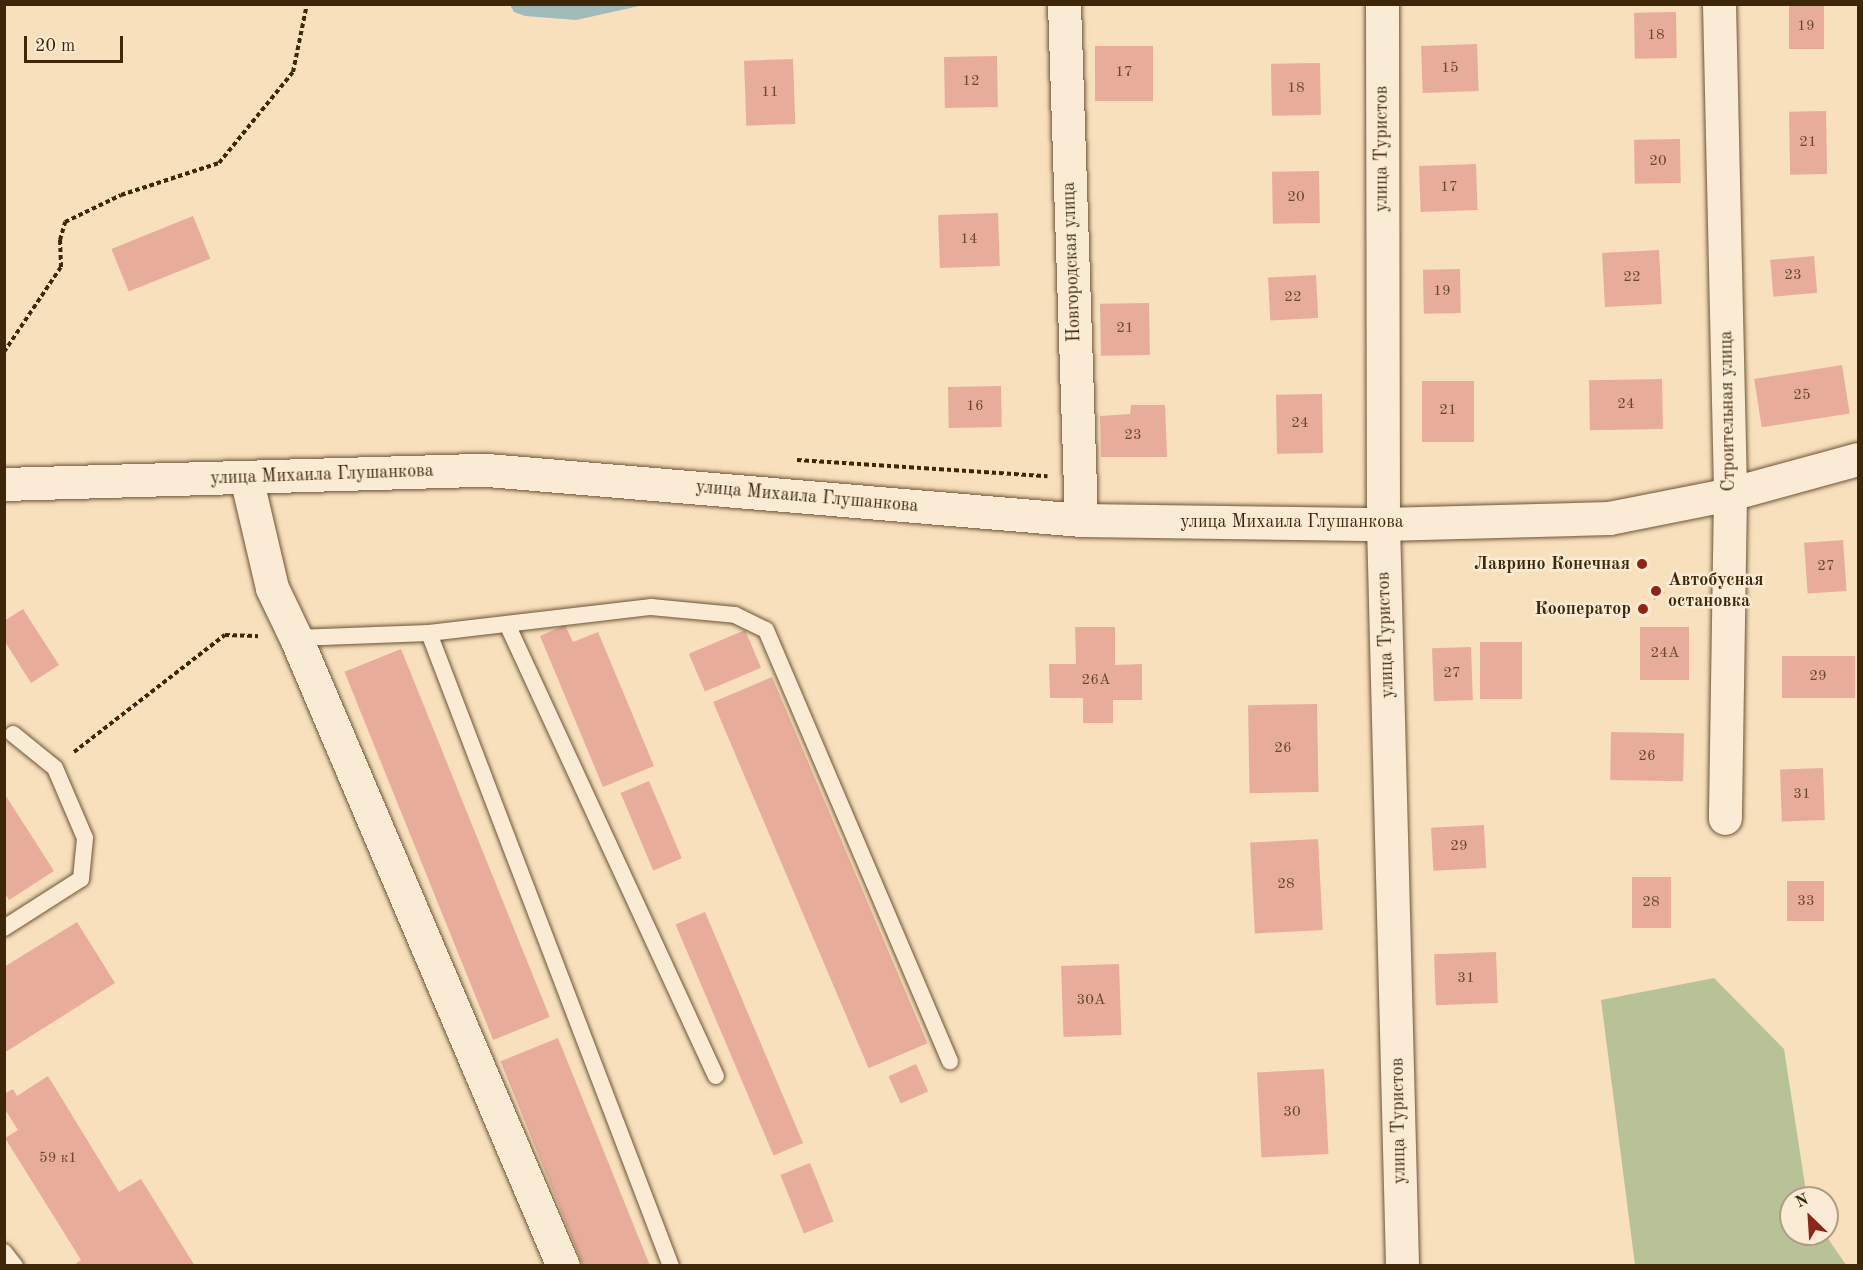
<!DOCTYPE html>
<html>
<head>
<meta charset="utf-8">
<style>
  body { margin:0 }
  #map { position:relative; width:1863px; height:1270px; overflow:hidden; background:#f8e0bd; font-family:"Old Standard TT",serif }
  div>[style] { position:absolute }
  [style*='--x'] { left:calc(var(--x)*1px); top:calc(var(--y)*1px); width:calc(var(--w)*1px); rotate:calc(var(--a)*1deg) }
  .green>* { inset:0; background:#b7c396 }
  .water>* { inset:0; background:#a0bbb9 }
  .building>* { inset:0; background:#e7ad9a; transform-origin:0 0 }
  .path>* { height:4px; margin-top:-2px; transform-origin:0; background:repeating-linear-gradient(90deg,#3e2709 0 4.5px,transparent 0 7.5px) }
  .roads { filter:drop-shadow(0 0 2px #6c5536) drop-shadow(0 0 2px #6c5536) }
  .service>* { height:16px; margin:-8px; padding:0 8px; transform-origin:8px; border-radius:8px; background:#faebd4 }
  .minor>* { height:33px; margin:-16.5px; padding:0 16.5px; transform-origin:16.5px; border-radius:16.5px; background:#faebd4 }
  .tertiary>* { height:33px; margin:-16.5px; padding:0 16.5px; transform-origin:16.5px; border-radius:16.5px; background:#faebd4 }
  .dots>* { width:16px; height:16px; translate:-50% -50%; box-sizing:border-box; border:3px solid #faebd4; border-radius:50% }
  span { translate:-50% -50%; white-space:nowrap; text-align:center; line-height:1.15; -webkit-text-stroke:5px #faebd4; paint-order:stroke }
  .number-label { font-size:15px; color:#68482d }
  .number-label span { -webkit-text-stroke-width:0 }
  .street-label { font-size:18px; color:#3e2709 }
  .poi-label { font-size:18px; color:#3e2709; font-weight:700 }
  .right { translate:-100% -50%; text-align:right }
  .left { translate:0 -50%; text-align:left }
  .frame { position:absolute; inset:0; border:6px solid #3e2709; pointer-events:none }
  .north { position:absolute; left:1779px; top:1186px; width:60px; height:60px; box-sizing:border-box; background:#faebd4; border:2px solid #af9d83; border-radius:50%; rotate:335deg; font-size:16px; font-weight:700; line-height:24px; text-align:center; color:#3e2709 }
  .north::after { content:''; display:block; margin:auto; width:21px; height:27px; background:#8f2418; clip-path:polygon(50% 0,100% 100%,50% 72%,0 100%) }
  .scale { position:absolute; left:24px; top:36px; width:99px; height:27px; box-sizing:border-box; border:3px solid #3e2709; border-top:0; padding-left:8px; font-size:18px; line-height:21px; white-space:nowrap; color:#3e2709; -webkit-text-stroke:4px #faebd4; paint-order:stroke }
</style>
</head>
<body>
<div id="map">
  <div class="green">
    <i style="clip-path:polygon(1714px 978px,1784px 1049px,1807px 1198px,1791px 1198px,1791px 1234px,1825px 1234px,1846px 1265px,1635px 1265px,1601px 1000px)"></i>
  </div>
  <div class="water">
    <i style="clip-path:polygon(510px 5px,644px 5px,576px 20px,525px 16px,514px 12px)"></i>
  </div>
  <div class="building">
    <i style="left:1789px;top:4px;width:35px;height:45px"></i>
    <i style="left:1676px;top:12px;width:46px;height:42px;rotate:89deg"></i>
    <i style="left:1477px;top:44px;width:47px;height:56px;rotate:88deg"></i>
    <i style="left:1095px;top:46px;width:58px;height:55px"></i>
    <i style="left:997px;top:56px;width:51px;height:53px;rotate:89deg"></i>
    <i style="left:793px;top:59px;width:65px;height:49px;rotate:88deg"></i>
    <i style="left:1320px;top:63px;width:52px;height:49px;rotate:89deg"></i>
    <i style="left:1826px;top:111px;width:63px;height:37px;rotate:89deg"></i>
    <i style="left:1680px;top:139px;width:44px;height:46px;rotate:89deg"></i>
    <i style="left:1476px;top:164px;width:46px;height:57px;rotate:88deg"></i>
    <i style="left:1319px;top:171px;width:52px;height:47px;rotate:89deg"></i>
    <i style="left:998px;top:213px;width:53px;height:60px;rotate:88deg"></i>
    <i style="left:193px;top:216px;width:46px;height:88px;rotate:68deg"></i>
    <i style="left:1659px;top:250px;width:54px;height:57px;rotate:87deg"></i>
    <i style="left:1814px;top:256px;width:37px;height:44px;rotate:85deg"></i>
    <i style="left:1460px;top:269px;width:44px;height:37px;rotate:89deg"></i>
    <i style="left:1316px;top:275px;width:43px;height:48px;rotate:87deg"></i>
    <i style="left:1149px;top:303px;width:52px;height:49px;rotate:89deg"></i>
    <i style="left:1842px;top:365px;width:49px;height:89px;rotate:81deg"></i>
    <i style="left:1662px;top:379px;width:50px;height:73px;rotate:89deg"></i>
    <i style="left:1422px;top:381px;width:52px;height:61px"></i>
    <i style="left:1001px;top:386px;width:41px;height:53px;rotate:89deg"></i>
    <i style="left:1322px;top:394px;width:59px;height:46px;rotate:89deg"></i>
    <i style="clip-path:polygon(1131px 405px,1165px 405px,1167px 457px,1101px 457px,1100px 416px,1130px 414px)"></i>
    <i style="left:1843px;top:540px;width:51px;height:39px;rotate:86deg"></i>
    <i style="left:1658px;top:583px;width:12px;height:13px;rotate:55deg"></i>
    <i style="clip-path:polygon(23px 609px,59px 665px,31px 683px,4px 640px,4px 621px)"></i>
    <i style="clip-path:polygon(565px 625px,573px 642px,598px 632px,654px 766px,603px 787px,540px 636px)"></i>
    <i style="clip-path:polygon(1075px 627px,1115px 627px,1115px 665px,1142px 664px,1142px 700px,1113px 700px,1113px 723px,1083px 723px,1083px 698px,1050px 698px,1049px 664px,1076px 664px)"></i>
    <i style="left:1689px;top:627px;width:53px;height:49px;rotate:90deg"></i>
    <i style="left:745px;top:630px;width:41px;height:61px;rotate:67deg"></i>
    <i style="left:1480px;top:642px;width:42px;height:57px"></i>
    <i style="left:1471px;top:647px;width:53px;height:39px;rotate:88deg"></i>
    <i style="left:401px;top:649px;width:397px;height:61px;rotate:68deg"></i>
    <i style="left:1782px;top:656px;width:73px;height:42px"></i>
    <i style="left:772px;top:677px;width:398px;height:64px;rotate:67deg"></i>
    <i style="left:1317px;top:704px;width:88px;height:69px;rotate:89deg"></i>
    <i style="left:1611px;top:732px;width:73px;height:48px;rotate:1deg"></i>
    <i style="left:1823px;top:768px;width:52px;height:43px;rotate:88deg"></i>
    <i style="left:649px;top:781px;width:84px;height:31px;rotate:67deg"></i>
    <i style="clip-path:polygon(4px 793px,54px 871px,9px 900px,4px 892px)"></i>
    <i style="left:1484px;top:825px;width:43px;height:53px;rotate:87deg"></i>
    <i style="left:1318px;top:839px;width:91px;height:68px;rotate:87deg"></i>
    <i style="left:1671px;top:877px;width:51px;height:39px;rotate:90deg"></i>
    <i style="left:1824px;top:881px;width:40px;height:37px;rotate:90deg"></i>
    <i style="left:705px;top:912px;width:251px;height:32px;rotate:67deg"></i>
    <i style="clip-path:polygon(77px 922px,115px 983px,4px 1053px,4px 967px)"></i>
    <i style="left:1496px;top:952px;width:51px;height:62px;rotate:88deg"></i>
    <i style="left:1119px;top:964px;width:71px;height:58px;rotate:88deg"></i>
    <i style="left:558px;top:1038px;width:246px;height:62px;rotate:68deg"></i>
    <i style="left:916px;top:1064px;width:30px;height:30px;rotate:66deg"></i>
    <i style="left:1324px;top:1069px;width:85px;height:67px;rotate:87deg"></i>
    <i style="clip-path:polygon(48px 1076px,119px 1192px,141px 1179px,195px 1266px,73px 1266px,81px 1260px,5px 1138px,18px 1130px,4px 1108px,4px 1094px,13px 1089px,17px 1096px)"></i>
    <i style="left:810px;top:1163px;width:63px;height:32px;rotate:68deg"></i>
  </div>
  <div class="path">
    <i style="--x:4;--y:352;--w:102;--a:-56.2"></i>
    <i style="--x:61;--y:267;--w:27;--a:-92"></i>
    <i style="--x:60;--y:240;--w:19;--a:-74"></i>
    <i style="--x:65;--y:222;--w:62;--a:-25.7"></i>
    <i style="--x:121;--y:195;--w:103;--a:-18.1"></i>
    <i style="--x:219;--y:163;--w:117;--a:-50.9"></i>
    <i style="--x:293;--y:72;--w:69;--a:-78.4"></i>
    <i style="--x:797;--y:460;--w:251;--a:3.7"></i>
    <i style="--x:74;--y:752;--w:191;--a:-37.8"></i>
    <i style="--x:225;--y:635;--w:33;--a:2"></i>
  </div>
  <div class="roads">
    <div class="service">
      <i style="--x:507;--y:624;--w:498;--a:65.2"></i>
      <i style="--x:429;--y:633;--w:678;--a:69.08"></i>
      <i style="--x:296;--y:638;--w:133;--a:-2.2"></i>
      <i style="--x:429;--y:633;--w:224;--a:-6.7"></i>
      <i style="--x:651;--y:607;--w:84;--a:5.4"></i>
      <i style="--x:735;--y:615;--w:34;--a:26"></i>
      <i style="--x:766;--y:630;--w:469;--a:66.9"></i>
      <i style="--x:4;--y:928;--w:91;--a:-32.5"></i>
      <i style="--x:81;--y:879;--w:41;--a:-84.4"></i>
      <i style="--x:85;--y:838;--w:76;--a:-113.2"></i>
      <i style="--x:55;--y:768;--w:54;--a:-141"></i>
      <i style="--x:4;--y:1252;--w:18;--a:52"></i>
    </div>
    <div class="minor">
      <i style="--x:1064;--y:4;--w:516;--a:88.11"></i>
      <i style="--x:1382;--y:4;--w:520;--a:89.89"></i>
      <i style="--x:1383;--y:524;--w:742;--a:88.53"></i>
      <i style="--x:1719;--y:4;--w:490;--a:88.7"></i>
      <i style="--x:1730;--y:494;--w:324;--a:90.9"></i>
      <i style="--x:246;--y:477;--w:114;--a:76.8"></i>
      <i style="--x:272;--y:588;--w:55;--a:64.4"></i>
      <i style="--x:296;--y:638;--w:682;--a:66.97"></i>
      <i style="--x:1609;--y:518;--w:123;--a:-11.2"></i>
      <i style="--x:1730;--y:494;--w:133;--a:-15.3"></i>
    </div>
    <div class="tertiary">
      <i style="--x:4;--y:484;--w:483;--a:-1.7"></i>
      <i style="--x:487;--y:470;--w:596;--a:4.81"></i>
      <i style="--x:1081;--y:520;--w:302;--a:0.8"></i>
      <i style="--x:1383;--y:524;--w:226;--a:-1.5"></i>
    </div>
  </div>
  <div class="dots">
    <i style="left:1642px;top:564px;background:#8f2418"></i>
    <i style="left:1656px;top:591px;background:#8f2418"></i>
    <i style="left:1643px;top:609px;background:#8f2418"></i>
  </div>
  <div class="number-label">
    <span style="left:1806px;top:27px">19</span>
    <span style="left:1656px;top:36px">18</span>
    <span style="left:1450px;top:69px">15</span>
    <span style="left:1124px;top:73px">17</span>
    <span style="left:971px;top:82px">12</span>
    <span style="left:1296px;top:89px">18</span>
    <span style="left:770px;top:93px">11</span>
    <span style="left:1808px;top:143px">21</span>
    <span style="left:1658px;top:162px">20</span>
    <span style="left:1449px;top:188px">17</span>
    <span style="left:1296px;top:198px">20</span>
    <span style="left:969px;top:240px">14</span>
    <span style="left:1793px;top:276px">23</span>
    <span style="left:1632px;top:278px">22</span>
    <span style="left:1442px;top:292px">19</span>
    <span style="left:1293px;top:298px">22</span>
    <span style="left:1125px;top:329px">21</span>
    <span style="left:1802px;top:396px">25</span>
    <span style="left:1626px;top:405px">24</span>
    <span style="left:975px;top:407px">16</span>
    <span style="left:1448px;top:411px">21</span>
    <span style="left:1300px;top:424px">24</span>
    <span style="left:1133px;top:436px">23</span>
    <span style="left:1826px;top:567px">27</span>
    <span style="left:1665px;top:654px">24А</span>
    <span style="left:1452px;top:674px">27</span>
    <span style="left:1818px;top:677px">29</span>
    <span style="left:1096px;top:681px">26А</span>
    <span style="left:1283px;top:749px">26</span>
    <span style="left:1647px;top:757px">26</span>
    <span style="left:1802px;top:795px">31</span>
    <span style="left:1459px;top:847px">29</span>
    <span style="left:1286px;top:885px">28</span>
    <span style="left:1806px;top:902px">33</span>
    <span style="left:1651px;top:903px">28</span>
    <span style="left:1466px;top:979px">31</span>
    <span style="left:1091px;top:1001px">30А</span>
    <span style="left:1292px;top:1113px">30</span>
    <span style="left:58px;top:1159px">59 к1</span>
  </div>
  <div class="street-label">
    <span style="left:1382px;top:149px;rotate:-90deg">улица Туристов</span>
    <span style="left:1072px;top:262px;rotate:-92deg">Новгородская улица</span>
    <span style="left:1728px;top:411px;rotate:-91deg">Строительная улица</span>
    <span style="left:322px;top:475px;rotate:-2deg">улица Михаила Глушанкова</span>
    <span style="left:807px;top:497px;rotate:5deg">улица Михаила Глушанкова</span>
    <span style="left:1292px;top:522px">улица Михаила Глушанкова</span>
    <span style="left:1386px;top:635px;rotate:-92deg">улица Туристов</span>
    <span style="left:1399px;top:1121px;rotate:-91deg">улица Туристов</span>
  </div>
  <div class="poi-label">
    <span class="right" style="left:1630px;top:564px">Лаврино Конечная</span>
    <span class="left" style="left:1668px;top:591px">Автобусная<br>остановка</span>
    <span class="right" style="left:1631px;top:609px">Кооператор</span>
  </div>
  <div class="frame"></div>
  <div class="north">N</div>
  <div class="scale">20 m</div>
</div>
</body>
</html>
